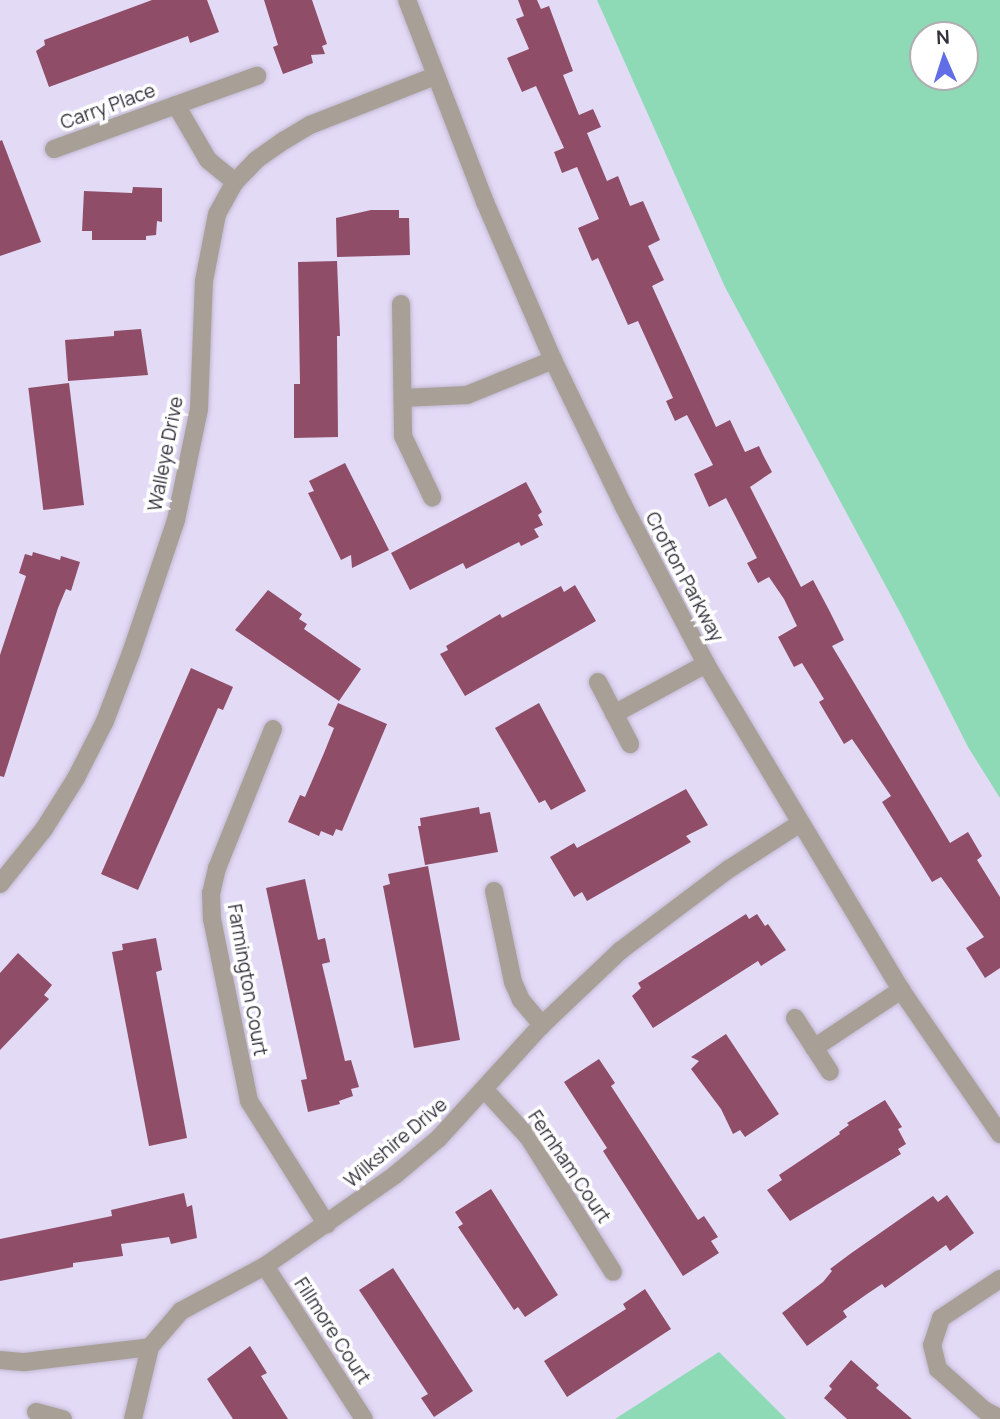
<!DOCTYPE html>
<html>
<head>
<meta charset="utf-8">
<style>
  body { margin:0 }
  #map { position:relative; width:1000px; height:1419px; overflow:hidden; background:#e3daf6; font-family:Manrope,sans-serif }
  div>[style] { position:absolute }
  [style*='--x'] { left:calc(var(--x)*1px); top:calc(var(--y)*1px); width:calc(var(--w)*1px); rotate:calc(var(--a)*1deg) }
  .green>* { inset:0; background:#8ed9b6 }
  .building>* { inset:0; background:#8f4d68; transform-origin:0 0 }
  .roads { filter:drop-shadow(0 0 2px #c0b8d1) drop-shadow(0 0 2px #c0b8d1) }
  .minor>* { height:18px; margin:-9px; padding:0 9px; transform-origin:9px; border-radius:9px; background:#a8a096 }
  .tertiary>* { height:18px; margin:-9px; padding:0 9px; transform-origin:9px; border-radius:9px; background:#a8a096 }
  span { translate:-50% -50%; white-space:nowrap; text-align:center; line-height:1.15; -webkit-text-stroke:7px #fff; paint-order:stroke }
  .street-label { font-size:19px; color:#34313c }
  .north { position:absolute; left:909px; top:21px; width:70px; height:70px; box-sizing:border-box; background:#fff; border:2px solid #aeadb1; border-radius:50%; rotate:357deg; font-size:19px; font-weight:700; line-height:28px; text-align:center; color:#34313c }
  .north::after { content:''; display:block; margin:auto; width:24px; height:32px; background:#626ee6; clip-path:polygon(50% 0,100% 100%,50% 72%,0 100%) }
</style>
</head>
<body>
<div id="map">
  <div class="green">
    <i style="clip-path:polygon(evenodd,597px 0,1000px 0,1000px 798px,968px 747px,903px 618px,725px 287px,597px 0,965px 35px,965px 77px,923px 77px,923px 35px,965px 35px)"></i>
    <i style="clip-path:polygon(719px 1352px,786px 1419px,615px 1419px)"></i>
  </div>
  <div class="building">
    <i style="clip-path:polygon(152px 0,207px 0,219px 32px,190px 43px,188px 36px,49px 87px,36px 51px,45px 45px,44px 40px)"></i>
    <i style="clip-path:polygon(264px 0,312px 0,327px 44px,322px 46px,325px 54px,311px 55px,313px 63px,283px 74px,273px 47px,278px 45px)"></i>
    <i style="clip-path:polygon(518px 0,537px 0,541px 9px,549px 6px,573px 71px,563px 75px,579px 115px,593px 109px,601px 127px,587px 133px,607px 181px,618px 176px,630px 206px,643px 201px,660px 240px,648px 246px,664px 280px,652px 286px,716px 427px,730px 420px,745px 452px,759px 446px,763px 455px,772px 472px,750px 487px,801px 587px,813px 580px,829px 610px,844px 640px,832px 646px,950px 843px,968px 832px,982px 856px,977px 860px,1000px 897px,1000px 968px,985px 978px,966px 948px,984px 937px,941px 877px,932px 882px,882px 802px,891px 796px,852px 739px,844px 744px,819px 702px,824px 699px,802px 663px,794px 667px,778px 637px,797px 626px,784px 599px,769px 577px,758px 583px,747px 563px,757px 558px,726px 498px,709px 507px,694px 474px,713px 465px,687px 415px,675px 421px,666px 401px,673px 398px,638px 321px,628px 325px,598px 258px,592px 261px,578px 228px,599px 219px,577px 167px,562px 173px,554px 152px,564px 148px,536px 86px,522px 92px,507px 58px,529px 49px,516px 19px,524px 16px)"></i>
    <i style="clip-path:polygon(2px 140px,41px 242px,0 256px,0 141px)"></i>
    <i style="clip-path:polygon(133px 187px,162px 188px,162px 222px,157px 221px,156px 235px,146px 236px,146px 240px,92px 240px,92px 231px,82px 231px,84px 191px,132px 193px)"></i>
    <i style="clip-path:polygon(371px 210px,399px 210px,399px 218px,409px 218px,410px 255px,337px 257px,336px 218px)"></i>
    <i style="clip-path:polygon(337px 261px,340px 336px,337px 336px,338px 437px,294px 438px,294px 384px,300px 384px,298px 262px)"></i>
    <i style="clip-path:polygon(141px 329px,148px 375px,68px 381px,65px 340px,114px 336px,114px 331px)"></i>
    <i style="left:69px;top:383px;width:123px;height:41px;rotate:83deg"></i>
    <i style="clip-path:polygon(345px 463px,389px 550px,352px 568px,351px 555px,341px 560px,308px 493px,314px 491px,309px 481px)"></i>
    <i style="clip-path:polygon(526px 482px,542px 512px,538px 515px,543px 525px,534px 529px,539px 537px,521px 546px,519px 542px,466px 569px,463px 563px,410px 590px,391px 553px)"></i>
    <i style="clip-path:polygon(33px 552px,60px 560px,61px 556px,80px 562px,71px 591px,66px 589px,58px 608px,4px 777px,0 776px,0 655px,26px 576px,19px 573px,25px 554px,32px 556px)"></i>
    <i style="clip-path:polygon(575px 585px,596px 621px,465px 696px,440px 654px,448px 650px,446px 646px,500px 614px,502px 618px,561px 586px,564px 592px)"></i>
    <i style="clip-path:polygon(268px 590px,302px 614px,299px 619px,307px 624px,304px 629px,361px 669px,339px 701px,235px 630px)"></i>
    <i style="clip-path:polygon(191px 668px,233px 687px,223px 710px,218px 708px,138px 890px,101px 874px)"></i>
    <i style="clip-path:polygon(338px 703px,387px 724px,342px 831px,336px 829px,333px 836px,321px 831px,319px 836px,288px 822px,300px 795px,305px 797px,324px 753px,334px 728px,328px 725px)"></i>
    <i style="clip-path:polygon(539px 703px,586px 791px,551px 810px,545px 800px,539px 803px,495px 728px)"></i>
    <i style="clip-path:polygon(686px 789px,708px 825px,686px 836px,691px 842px,587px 901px,582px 892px,574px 897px,550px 857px,574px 843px,577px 848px)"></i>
    <i style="clip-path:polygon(479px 807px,480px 814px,490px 812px,498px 852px,425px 865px,418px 826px,421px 826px,420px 818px)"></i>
    <i style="clip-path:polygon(428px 866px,460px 1040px,414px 1048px,383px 886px,390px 884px,388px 874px)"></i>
    <i style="clip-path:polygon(305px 879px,318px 940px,325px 938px,330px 962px,322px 964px,345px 1061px,351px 1060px,359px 1087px,351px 1089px,353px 1096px,339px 1101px,340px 1104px,308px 1112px,301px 1080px,307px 1079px,266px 888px)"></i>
    <i style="clip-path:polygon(746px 914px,749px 919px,757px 914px,765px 926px,768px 924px,786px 950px,761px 966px,758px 961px,653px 1028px,632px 996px,641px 988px,638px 983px)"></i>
    <i style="clip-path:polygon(156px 938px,162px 970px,156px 972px,187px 1138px,149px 1146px,112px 952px,123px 950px,122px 944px)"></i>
    <i style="clip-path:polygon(18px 953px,52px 985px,44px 995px,49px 999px,0 1050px,0 973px)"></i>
    <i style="clip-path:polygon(726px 1034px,779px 1114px,745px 1137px,740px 1130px,733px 1134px,721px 1109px,691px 1069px,699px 1061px,691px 1057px)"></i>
    <i style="clip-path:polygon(599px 1059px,615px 1083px,611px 1086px,698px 1220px,704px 1216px,718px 1237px,711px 1241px,719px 1253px,683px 1276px,603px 1151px,607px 1148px,564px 1082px)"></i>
    <i style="clip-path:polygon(885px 1100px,902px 1127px,898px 1129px,906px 1144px,898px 1149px,901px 1154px,790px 1221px,767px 1190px,782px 1180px,779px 1175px,840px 1134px,839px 1132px,849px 1125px,847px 1123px)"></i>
    <i style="clip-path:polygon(491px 1189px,558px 1295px,525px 1317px,518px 1307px,514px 1310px,458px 1227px,463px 1224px,455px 1212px)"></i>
    <i style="clip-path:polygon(184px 1193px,187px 1207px,192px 1205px,197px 1238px,171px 1244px,169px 1237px,121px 1244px,123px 1256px,73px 1263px,73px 1267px,0 1281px,0 1239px,112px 1216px,111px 1210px)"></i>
    <i style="clip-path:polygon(947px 1195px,974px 1233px,950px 1251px,946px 1245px,885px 1288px,882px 1284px,867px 1294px,843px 1311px,847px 1317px,807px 1346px,782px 1313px,823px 1282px,832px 1271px,830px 1269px,850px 1254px,933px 1196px,938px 1202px)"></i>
    <i style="clip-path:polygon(393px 1268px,473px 1391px,434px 1417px,421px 1398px,428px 1394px,359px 1290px)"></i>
    <i style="clip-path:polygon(645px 1289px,671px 1329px,567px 1397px,544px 1361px,626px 1309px,623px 1304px)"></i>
    <i style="clip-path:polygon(250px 1346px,267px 1373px,261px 1376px,288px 1419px,233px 1419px,207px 1379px)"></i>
    <i style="clip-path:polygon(851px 1360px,879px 1385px,876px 1388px,912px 1419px,847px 1419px,824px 1398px,832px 1389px,829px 1386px)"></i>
  </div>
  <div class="roads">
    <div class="minor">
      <i style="--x:176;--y:105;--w:64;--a:59.8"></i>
      <i style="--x:208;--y:160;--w:35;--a:39"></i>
      <i style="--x:54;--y:149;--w:216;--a:-19.8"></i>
      <i style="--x:401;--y:304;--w:132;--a:89.1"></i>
      <i style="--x:403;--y:436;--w:68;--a:64.6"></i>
      <i style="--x:403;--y:398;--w:64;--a:-2.7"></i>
      <i style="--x:467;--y:395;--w:93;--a:-22.1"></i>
      <i style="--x:598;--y:682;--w:70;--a:62.7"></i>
      <i style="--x:614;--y:714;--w:105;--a:-28.5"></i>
      <i style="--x:273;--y:729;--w:150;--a:111.9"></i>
      <i style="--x:217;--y:868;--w:26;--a:103"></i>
      <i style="--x:211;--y:893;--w:26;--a:88"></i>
      <i style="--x:212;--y:919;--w:186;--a:78.5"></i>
      <i style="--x:249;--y:1101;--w:146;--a:57.8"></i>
      <i style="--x:0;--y:884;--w:70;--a:-51.3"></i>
      <i style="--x:44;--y:829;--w:60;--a:-57.9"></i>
      <i style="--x:76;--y:778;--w:64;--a:-63"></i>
      <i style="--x:105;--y:721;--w:73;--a:-69.1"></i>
      <i style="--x:131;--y:653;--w:140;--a:-71.3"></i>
      <i style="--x:176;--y:520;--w:113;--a:-78.3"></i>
      <i style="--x:199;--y:409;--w:128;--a:-87.8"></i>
      <i style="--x:204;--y:281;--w:68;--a:-79"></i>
      <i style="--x:217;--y:214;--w:37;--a:-61"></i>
      <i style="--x:235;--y:182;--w:30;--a:-46"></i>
      <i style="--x:256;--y:160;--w:35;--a:-35"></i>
      <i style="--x:285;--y:140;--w:29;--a:-31"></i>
      <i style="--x:310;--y:125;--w:134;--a:-21.4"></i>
      <i style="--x:494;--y:891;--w:93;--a:78.2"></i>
      <i style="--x:513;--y:982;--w:20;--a:66"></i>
      <i style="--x:521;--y:1000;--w:33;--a:50"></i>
      <i style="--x:795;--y:1018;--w:64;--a:57.1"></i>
      <i style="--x:814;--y:1048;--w:105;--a:-33.7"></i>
      <i style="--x:485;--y:1090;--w:65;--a:47.5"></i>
      <i style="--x:529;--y:1138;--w:158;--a:57.9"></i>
      <i style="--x:265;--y:1266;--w:182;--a:57.1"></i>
      <i style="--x:1000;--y:1279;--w:71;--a:146.5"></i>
      <i style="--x:941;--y:1318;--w:28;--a:108"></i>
      <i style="--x:932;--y:1345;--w:25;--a:76"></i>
      <i style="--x:938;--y:1369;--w:62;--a:41.7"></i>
      <i style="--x:984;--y:1410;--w:18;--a:27"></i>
      <i style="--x:0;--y:1360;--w:25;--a:5"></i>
      <i style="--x:25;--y:1362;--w:126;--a:-6.8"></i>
      <i style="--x:150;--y:1347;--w:48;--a:-49.3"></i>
      <i style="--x:181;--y:1311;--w:95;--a:-28.2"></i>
      <i style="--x:265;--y:1266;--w:159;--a:-35"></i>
      <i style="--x:395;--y:1175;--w:57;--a:-40.1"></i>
      <i style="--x:439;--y:1138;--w:153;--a:-47.7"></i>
      <i style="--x:542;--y:1025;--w:108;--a:-43.5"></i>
      <i style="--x:620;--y:951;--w:136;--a:-37"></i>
      <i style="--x:729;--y:869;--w:83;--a:-32.7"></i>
      <i style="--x:36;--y:1412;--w:28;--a:15"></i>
      <i style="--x:133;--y:1419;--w:74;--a:-76.7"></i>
    </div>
    <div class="tertiary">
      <i style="--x:407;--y:0;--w:217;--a:68.9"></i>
      <i style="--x:485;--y:202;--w:172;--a:66.7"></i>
      <i style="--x:553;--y:360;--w:161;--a:64.2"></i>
      <i style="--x:623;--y:505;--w:179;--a:62.4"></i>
      <i style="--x:706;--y:664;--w:380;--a:59.1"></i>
      <i style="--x:901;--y:990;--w:175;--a:55.5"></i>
    </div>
  </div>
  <div class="street-label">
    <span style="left:108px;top:107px;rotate:-20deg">Carry Place</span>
    <span style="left:166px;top:454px;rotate:-79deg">Walleye Drive</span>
    <span style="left:684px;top:577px;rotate:62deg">Crofton Parkway</span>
    <span style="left:247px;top:980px;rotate:80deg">Farmington Court</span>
    <span style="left:396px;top:1143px;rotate:-40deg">Wilkshire Drive</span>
    <span style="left:569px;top:1167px;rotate:56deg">Fernham Court</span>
    <span style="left:332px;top:1331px;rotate:57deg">Fillmore Court</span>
  </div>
  <div class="north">N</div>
</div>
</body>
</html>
